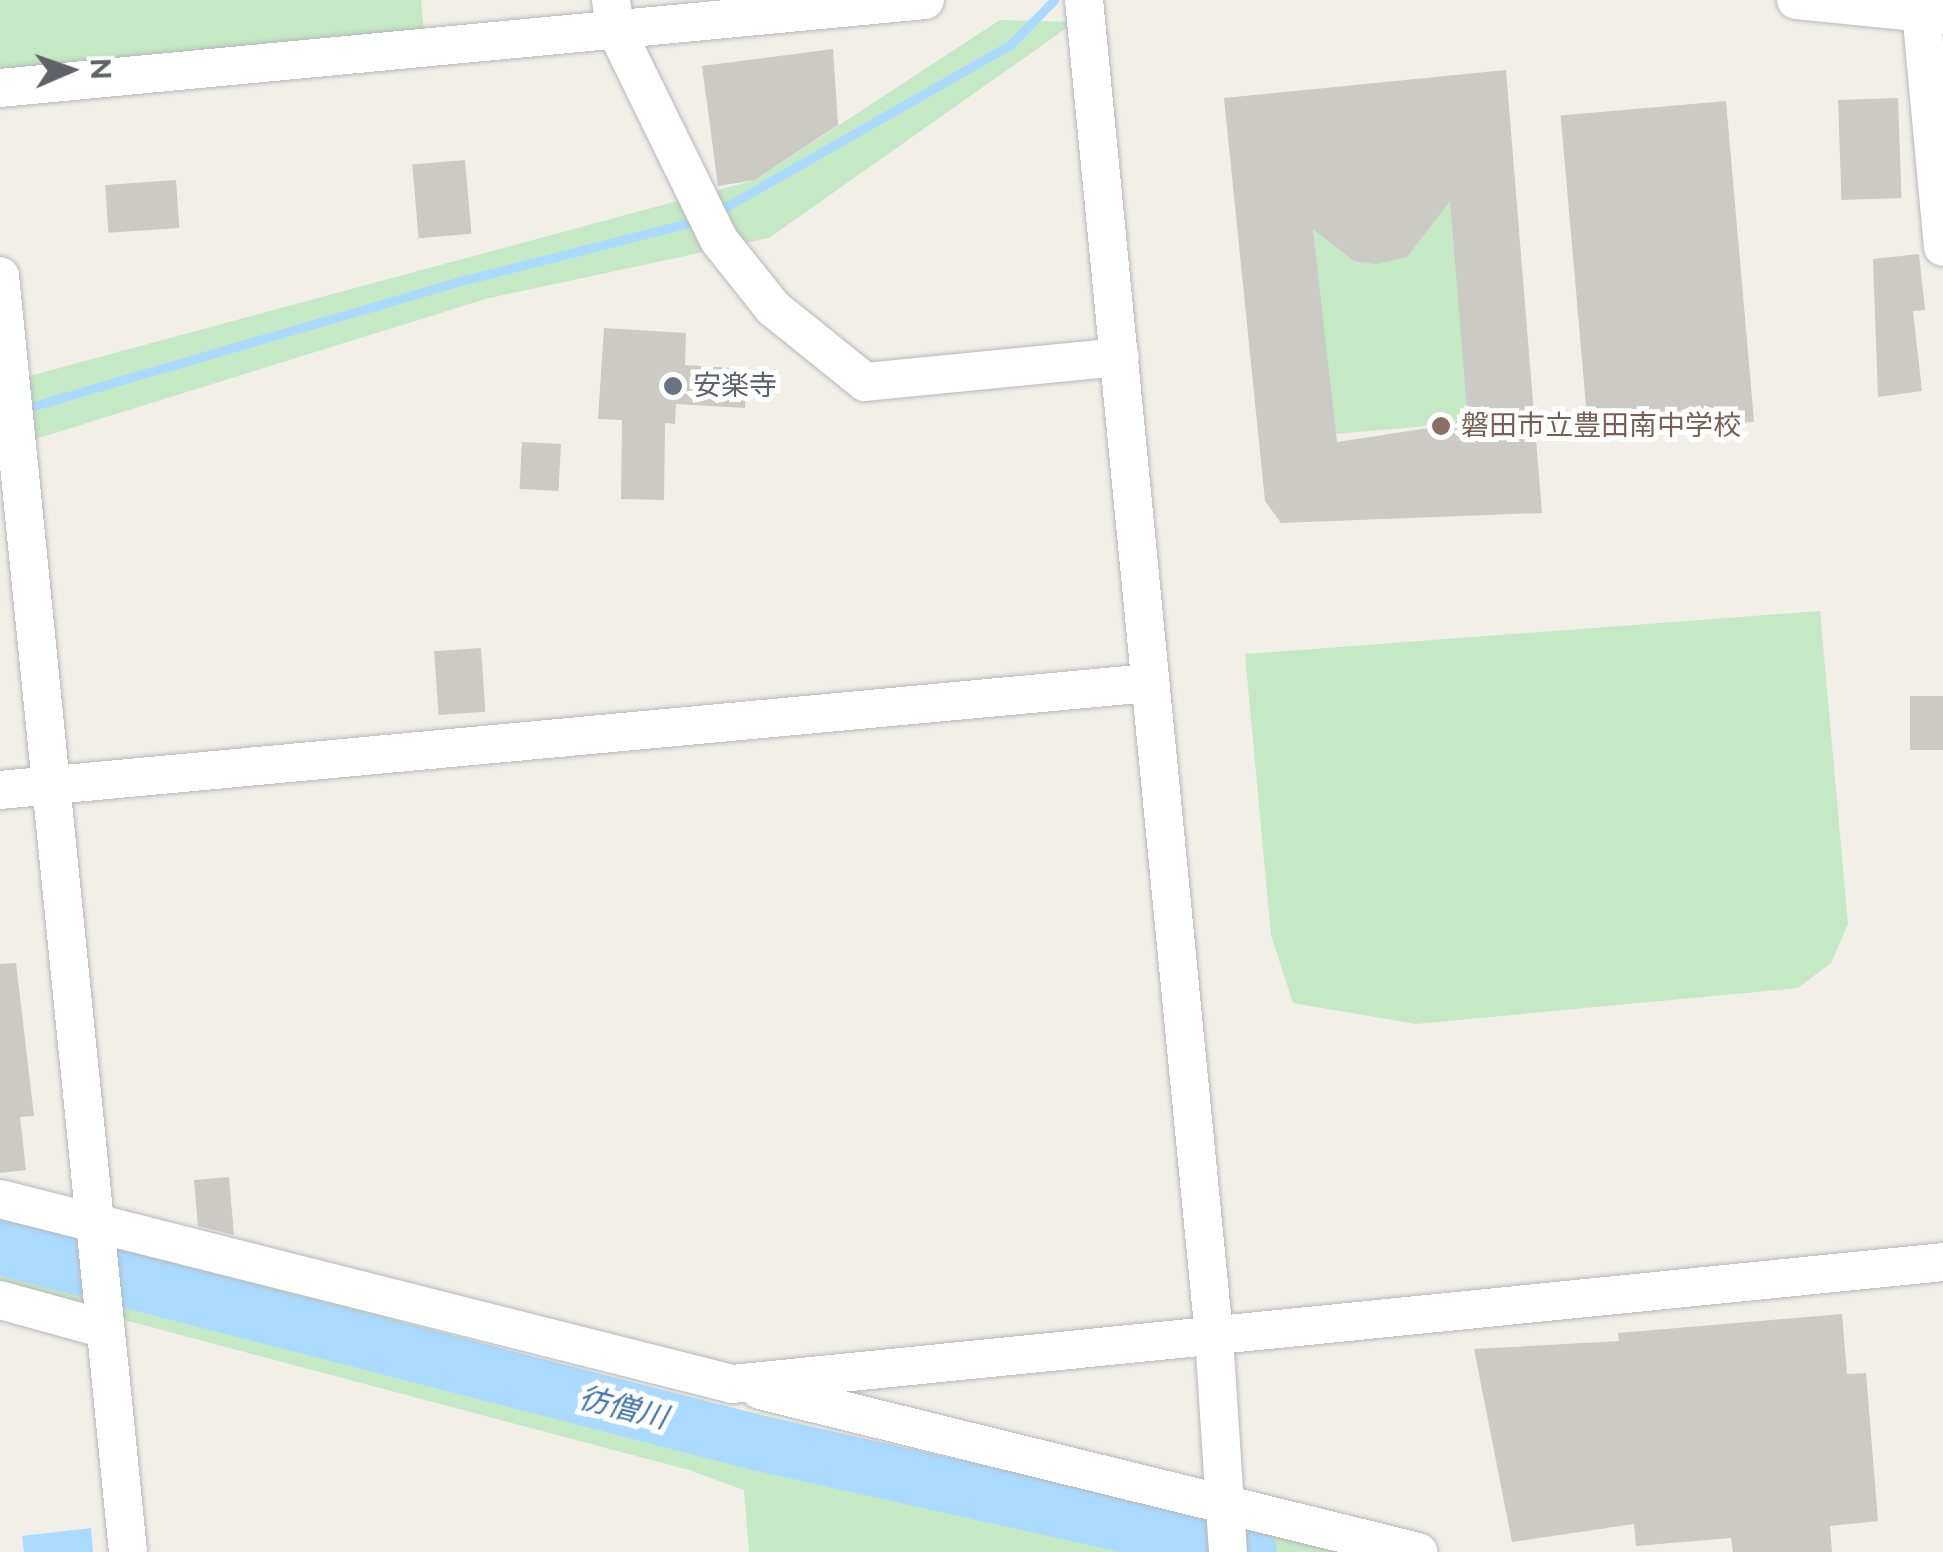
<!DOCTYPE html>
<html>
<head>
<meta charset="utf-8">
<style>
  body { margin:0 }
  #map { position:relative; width:1943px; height:1552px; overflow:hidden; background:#f1efe8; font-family:Raleway,"Noto Sans JP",sans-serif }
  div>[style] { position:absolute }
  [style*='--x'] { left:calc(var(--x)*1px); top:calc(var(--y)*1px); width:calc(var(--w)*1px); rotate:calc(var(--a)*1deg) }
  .green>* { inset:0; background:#c5e8c5; transform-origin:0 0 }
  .water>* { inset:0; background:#aadaff }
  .stream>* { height:9px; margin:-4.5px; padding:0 4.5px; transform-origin:4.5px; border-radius:4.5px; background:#aadaff }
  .river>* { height:55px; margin:-27.5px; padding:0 27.5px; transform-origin:27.5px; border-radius:27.5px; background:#aadaff }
  .building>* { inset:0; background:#cccac5; transform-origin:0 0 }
  .roads { filter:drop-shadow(0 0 2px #b5b8bc) drop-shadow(0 0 2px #b5b8bc) }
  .minor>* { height:38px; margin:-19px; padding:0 19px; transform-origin:19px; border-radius:19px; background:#fff }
  .dots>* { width:28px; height:28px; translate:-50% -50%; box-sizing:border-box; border:5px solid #fff; border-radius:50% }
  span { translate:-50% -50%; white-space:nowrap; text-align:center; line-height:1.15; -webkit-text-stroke:10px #fff; paint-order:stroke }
  .worship-label { font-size:28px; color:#5b616d }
  .left { translate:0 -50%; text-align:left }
  .education-label { font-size:28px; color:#785e54 }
  .water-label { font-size:30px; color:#4174aa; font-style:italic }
  .north { position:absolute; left:20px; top:20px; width:100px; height:100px; -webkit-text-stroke:8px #fff; paint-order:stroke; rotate:88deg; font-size:28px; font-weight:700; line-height:40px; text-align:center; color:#5f6368 }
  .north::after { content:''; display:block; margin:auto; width:35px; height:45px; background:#5f6368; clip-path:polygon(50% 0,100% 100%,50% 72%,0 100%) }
</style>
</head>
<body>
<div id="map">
  <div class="green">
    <i style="clip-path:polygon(0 0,421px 0,425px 44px,0 89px)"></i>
    <i style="clip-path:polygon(1000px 20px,1075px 22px,769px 238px,489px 298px,0 450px,0 384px,755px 180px)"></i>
    <i style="left:1450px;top:199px;width:224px;height:139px;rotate:85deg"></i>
    <i style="clip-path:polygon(1820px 611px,1848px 924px,1831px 963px,1798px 988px,1416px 1024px,1293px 1003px,1271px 935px,1245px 654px)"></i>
    <i style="clip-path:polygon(0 1200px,247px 1279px,628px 1383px,1341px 1552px,749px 1552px,744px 1490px,689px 1470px,0 1287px)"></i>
  </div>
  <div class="water">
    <i style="clip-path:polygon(91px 1528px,93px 1552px,24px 1552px,22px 1536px)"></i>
  </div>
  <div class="stream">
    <i style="--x:715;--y:213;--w:339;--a:-29.7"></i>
    <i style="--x:1010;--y:45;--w:63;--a:-45.6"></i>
    <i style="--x:23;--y:409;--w:465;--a:-16.3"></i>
    <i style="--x:469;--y:279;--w:239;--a:-14.3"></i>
  </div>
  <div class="river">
    <i style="--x:0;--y:1247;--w:785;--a:14.46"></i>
    <i style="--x:760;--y:1443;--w:501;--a:12.57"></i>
  </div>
  <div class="building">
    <i style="clip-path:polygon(833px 49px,838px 125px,755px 180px,718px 186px,702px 66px)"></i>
    <i style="clip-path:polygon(evenodd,1506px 70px,1542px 513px,1281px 523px,1265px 501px,1224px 98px,1506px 70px,1450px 201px,1468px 422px,1337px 442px,1313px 229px,1354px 261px,1376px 264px,1407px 257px,1450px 201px)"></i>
    <i style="left:1898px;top:98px;width:100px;height:60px;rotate:88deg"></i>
    <i style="left:1726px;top:101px;width:322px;height:166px;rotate:85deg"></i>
    <i style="left:465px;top:160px;width:74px;height:53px;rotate:85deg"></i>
    <i style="left:176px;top:180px;width:48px;height:71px;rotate:86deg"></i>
    <i style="clip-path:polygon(1919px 254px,1925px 310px,1913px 311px,1922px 391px,1878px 397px,1873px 259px)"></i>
    <i style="clip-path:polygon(604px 328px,686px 333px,685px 365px,747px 369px,745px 408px,676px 404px,675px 424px,665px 423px,664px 500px,621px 499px,622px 420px,598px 419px)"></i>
    <i style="left:522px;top:442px;width:39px;height:47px;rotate:3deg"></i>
    <i style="left:481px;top:648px;width:64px;height:47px;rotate:86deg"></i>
    <i style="left:1943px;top:696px;width:54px;height:33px;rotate:90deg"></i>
    <i style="clip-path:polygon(16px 963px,34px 1116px,20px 1117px,26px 1170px,0 1173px,0 964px)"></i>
    <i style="clip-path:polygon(229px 1177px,234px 1235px,198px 1226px,194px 1180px)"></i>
    <i style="clip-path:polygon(1842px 1314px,1847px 1374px,1866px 1373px,1878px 1521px,1830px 1526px,1832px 1552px,1733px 1552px,1731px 1538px,1636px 1546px,1634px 1524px,1512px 1542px,1474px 1349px,1619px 1341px,1618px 1333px)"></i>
  </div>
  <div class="roads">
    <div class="minor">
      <i style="--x:611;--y:0;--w:28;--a:82"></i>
      <i style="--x:615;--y:28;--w:236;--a:63.9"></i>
      <i style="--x:719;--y:240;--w:87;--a:51.5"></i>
      <i style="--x:773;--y:308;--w:118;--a:38.8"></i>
      <i style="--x:865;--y:382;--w:256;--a:-5.6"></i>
      <i style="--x:1084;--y:0;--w:1342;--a:84.44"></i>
      <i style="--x:1214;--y:1336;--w:216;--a:86.3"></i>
      <i style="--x:1796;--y:0;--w:148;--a:5.8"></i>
      <i style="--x:1920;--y:0;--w:248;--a:84.7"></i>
      <i style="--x:0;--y:88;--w:929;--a:-5.43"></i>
      <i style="--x:0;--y:276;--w:1282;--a:84.27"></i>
      <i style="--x:0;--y:790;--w:1154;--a:-5.32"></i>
      <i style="--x:0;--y:1199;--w:755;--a:14.18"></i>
      <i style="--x:732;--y:1384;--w:1217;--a:-5.75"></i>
      <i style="--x:0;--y:1300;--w:109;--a:15.4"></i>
      <i style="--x:760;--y:1390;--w:678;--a:13.83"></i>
    </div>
  </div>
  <div class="dots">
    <i style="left:673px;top:386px;background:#6b7280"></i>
    <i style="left:1441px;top:426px;background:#8d6e63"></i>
  </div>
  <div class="worship-label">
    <span class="left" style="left:693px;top:386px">安楽寺</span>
  </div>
  <div class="education-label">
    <span class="left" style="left:1461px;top:426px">磐田市立豊田南中学校</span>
  </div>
  <div class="water-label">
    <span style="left:623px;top:1408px;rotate:14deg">彷僧川</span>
  </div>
  <div class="north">N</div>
</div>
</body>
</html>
